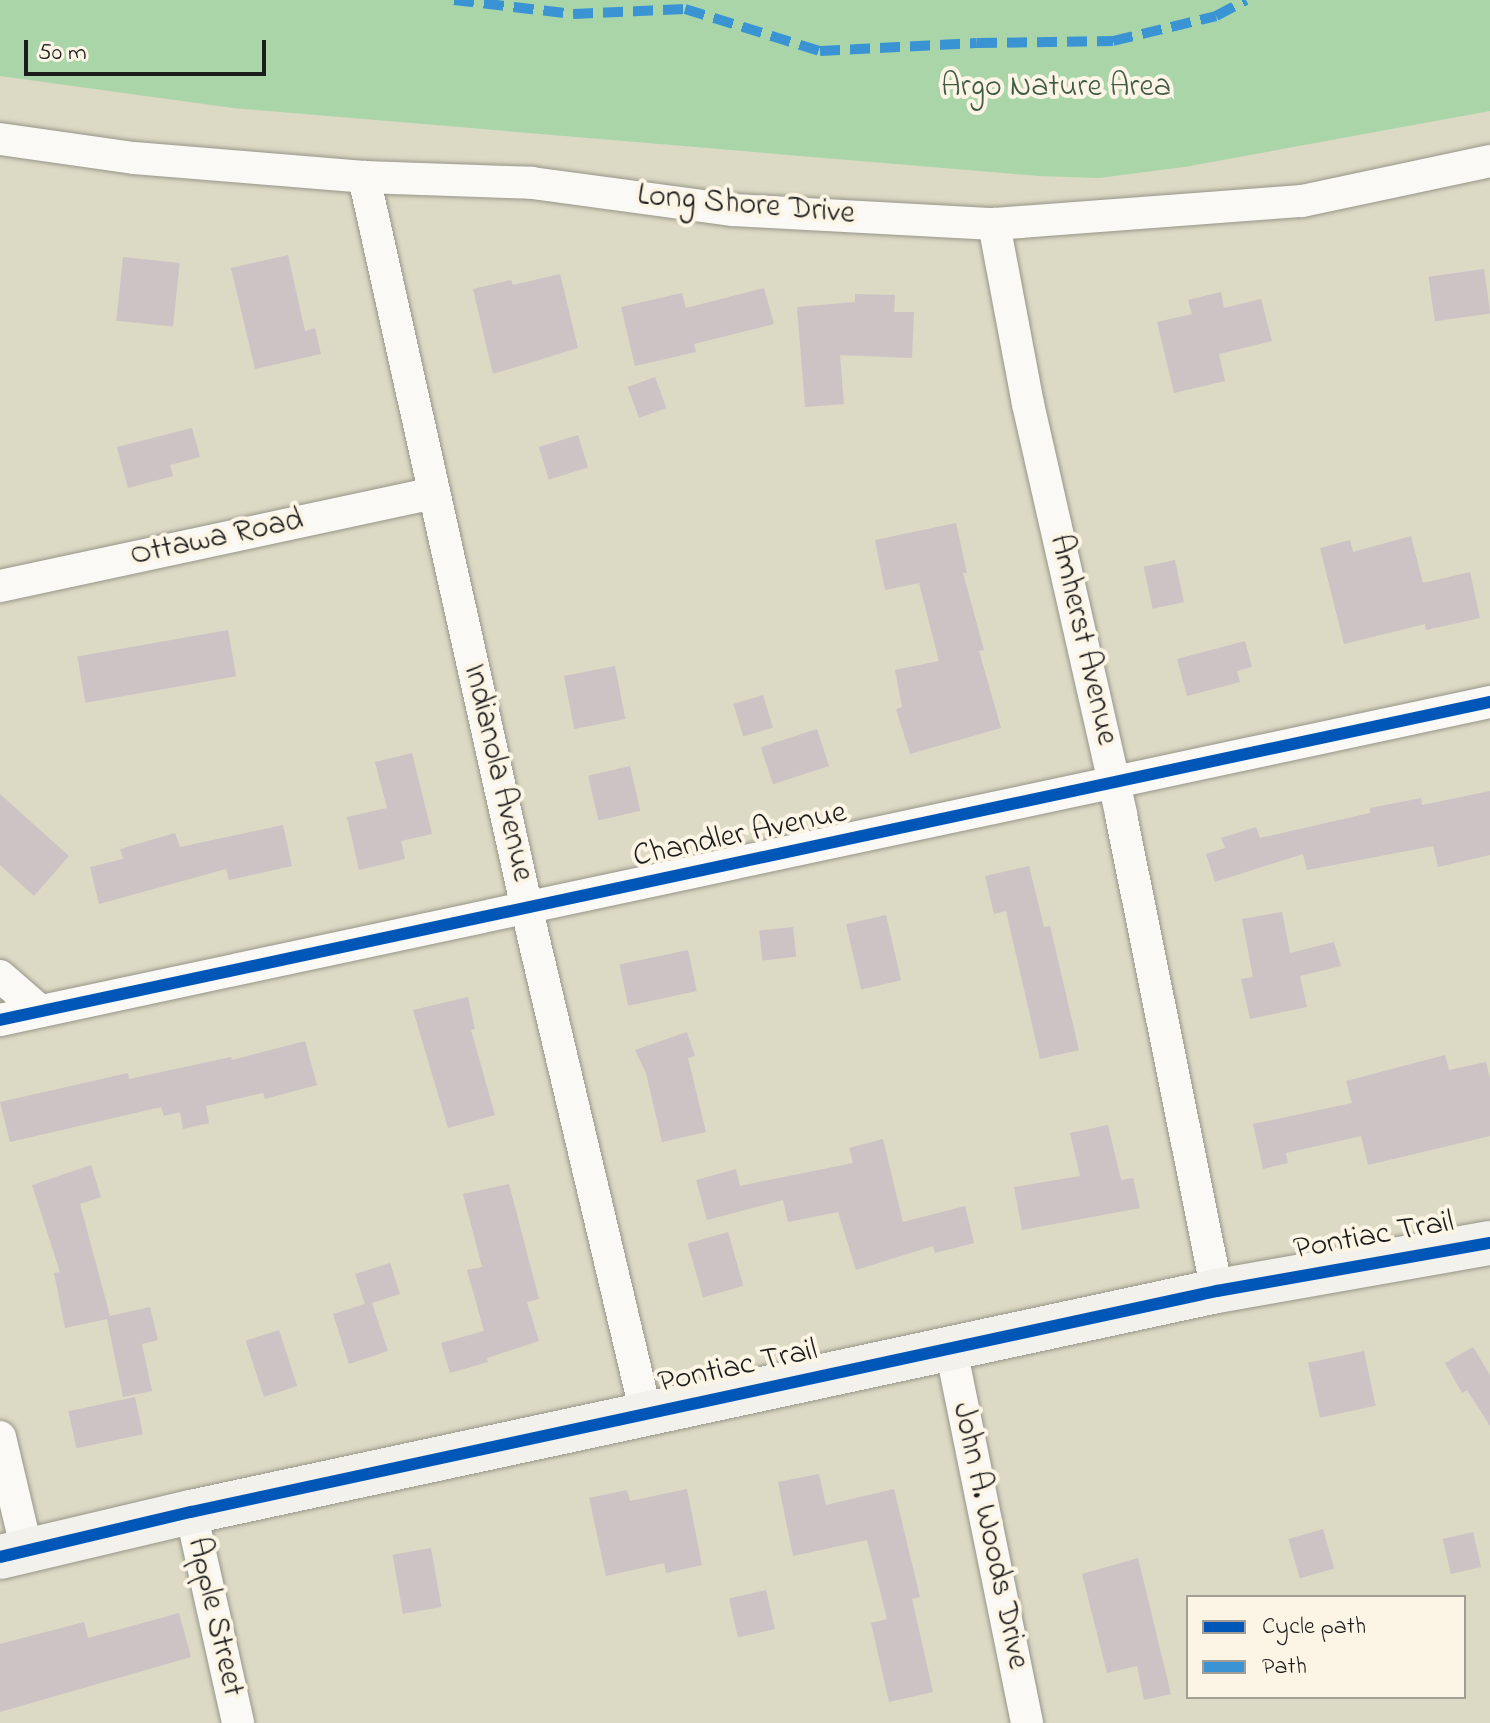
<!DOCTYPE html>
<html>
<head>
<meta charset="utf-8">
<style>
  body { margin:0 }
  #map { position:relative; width:1490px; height:1723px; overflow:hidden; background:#dcd9c4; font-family:"Indie Flower",sans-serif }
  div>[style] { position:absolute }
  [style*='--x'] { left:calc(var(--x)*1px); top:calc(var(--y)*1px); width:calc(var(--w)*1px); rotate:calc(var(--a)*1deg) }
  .green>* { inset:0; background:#a9d5a8 }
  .building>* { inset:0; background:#ccc3c5; transform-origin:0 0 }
  .roads { filter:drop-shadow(0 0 2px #979589) drop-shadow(0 0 2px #979589) }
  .street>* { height:32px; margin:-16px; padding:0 16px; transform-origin:16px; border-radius:16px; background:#faf9f6 }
  .secondary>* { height:44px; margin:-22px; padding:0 22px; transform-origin:22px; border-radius:22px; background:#f3f1eb }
  .quiet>* { height:10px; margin-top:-5px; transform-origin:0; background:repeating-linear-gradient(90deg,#3a94d4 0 20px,transparent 0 30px) }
  .cycleway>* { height:12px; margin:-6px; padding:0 6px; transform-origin:6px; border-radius:6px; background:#0057b8 }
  span { translate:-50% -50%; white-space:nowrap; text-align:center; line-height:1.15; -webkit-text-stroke:8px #fcf5e5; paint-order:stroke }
  .park-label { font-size:32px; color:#3f5b45 }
  .street-label { font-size:32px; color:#1c1c1c }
  .legend { position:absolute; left:1186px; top:1595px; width:280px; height:104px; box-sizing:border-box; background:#fcf5e5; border:2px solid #a29e95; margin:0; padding:10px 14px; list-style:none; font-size:24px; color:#1c1c1c }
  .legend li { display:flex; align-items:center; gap:16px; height:40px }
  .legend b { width:40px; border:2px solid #a29e95 }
  .scale { position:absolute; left:24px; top:40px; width:242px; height:36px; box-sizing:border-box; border:4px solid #1c1c1c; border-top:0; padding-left:10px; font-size:24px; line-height:28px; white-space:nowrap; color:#1c1c1c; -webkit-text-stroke:6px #fcf5e5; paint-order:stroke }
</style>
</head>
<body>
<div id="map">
  <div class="green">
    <i style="clip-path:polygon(0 0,1490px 0,1490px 111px,1184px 167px,1099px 178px,1039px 176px,233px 108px,0 76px)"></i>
  </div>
  <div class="building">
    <i style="clip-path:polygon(288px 255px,305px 331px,315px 328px,321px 354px,255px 369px,231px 268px)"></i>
    <i style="left:123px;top:257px;width:57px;height:64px;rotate:6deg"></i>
    <i style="left:1484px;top:269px;width:45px;height:56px;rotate:82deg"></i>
    <i style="clip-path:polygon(560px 274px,578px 348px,493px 374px,473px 289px,511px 280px,513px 285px)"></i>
    <i style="clip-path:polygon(764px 288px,774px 324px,694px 344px,696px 352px,635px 366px,621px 307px,682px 293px,686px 308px)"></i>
    <i style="clip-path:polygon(1221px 292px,1224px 308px,1261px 299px,1272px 341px,1219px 354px,1225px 381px,1174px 393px,1157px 322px,1192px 314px,1188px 300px)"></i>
    <i style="clip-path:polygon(855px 294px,895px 295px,894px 312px,914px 312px,912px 358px,840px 355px,844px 404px,805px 407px,797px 307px,855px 302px)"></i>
    <i style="left:655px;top:377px;width:33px;height:29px;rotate:70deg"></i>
    <i style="clip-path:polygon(192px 428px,200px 457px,170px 465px,173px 476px,128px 488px,117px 447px)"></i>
    <i style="left:578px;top:435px;width:34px;height:41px;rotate:73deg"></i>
    <i style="clip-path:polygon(956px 523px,967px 573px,963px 573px,984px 650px,979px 651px,1001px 728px,910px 754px,896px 709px,902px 707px,895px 670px,939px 661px,919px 583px,885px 590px,875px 540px)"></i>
    <i style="clip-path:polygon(1411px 536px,1423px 583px,1470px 572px,1480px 618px,1426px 630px,1425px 624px,1344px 644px,1320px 548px,1350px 540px,1353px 552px)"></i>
    <i style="left:1175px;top:560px;width:43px;height:32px;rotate:78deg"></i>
    <i style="left:228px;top:630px;width:47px;height:153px;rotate:80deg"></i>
    <i style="clip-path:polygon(1245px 641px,1252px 667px,1237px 671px,1240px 682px,1187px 696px,1177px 659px)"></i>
    <i style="left:615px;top:666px;width:54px;height:52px;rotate:79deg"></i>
    <i style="left:763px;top:695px;width:34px;height:31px;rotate:73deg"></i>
    <i style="left:817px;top:729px;width:39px;height:59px;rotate:72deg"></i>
    <i style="clip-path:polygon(412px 753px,432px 834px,401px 841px,405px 859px,359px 870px,347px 817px,387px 808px,375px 762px)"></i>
    <i style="left:630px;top:766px;width:46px;height:43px;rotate:77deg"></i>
    <i style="clip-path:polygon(1490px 791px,1490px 855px,1438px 867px,1433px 846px,1307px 870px,1303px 854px,1215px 882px,1206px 854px,1225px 848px,1221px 838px,1256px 827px,1260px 838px,1370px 813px,1370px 808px,1421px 798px,1422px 805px)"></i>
    <i style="clip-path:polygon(0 794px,69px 856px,34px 896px,0 865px)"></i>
    <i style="clip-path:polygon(283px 825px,292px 866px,229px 880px,226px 869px,99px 904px,90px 867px,123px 859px,120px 849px,175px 833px,180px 847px)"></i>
    <i style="clip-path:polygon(1029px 866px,1044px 927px,1050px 926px,1079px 1050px,1040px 1059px,1006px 911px,994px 914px,985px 876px)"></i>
    <i style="clip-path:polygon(1282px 912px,1290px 953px,1334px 942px,1341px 966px,1300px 976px,1307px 1007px,1250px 1019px,1241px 979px,1253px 977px,1242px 919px)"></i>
    <i style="left:886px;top:915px;width:67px;height:41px;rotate:77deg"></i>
    <i style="left:793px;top:927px;width:30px;height:34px;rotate:84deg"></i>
    <i style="left:688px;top:950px;width:42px;height:70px;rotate:78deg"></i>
    <i style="clip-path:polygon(468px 997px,475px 1029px,471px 1030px,495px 1115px,448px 1128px,413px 1010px)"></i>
    <i style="clip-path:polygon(687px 1032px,695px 1056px,688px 1058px,706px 1132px,662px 1142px,646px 1073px,635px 1050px)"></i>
    <i style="clip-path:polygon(305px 1041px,317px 1085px,265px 1099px,263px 1093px,206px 1106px,209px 1123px,183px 1129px,180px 1112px,164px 1116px,161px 1107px,10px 1142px,0 1102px,128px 1073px,129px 1079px,231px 1057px,232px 1060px)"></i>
    <i style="clip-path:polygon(1445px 1055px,1449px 1070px,1486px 1062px,1490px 1079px,1490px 1136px,1368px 1165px,1361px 1136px,1286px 1153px,1288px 1163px,1263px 1169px,1253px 1124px,1352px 1103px,1346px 1081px)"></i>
    <i style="clip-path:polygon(1108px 1125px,1121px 1180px,1133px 1178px,1140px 1208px,1022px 1230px,1014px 1187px,1080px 1176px,1070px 1133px)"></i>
    <i style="clip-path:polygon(883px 1139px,903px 1222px,965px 1206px,974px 1243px,935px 1253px,933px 1246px,856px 1270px,838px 1212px,788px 1222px,783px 1200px,707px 1220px,696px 1180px,736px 1169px,740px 1186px,853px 1163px,849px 1148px)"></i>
    <i style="clip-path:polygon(91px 1165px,101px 1197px,80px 1204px,110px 1316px,150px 1307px,158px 1340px,142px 1344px,152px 1391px,123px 1397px,107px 1319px,65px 1328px,54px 1273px,60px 1272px,32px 1185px)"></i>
    <i style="clip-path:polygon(509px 1184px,539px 1299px,527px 1302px,539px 1341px,487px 1358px,488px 1362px,450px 1373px,441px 1343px,484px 1331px,467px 1270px,482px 1267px,463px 1194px)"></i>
    <i style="left:728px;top:1232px;width:56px;height:42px;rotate:74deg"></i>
    <i style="clip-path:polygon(390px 1263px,400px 1294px,372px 1303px,388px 1351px,349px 1364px,333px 1314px,365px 1304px,355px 1274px)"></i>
    <i style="left:279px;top:1330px;width:59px;height:35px;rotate:72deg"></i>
    <i style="clip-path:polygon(1473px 1347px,1490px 1375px,1490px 1426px,1467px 1390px,1462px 1393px,1445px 1363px)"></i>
    <i style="left:1364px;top:1351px;width:56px;height:57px;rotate:78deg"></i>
    <i style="left:135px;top:1397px;width:38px;height:68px;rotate:78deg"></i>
    <i style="clip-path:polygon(819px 1474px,826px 1505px,894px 1489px,920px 1597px,912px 1599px,933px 1692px,889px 1702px,871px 1623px,887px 1619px,867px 1540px,793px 1556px,778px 1482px)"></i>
    <i style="clip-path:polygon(687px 1489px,702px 1565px,666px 1573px,664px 1563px,606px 1576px,589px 1498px,627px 1490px,630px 1501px)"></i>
    <i style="left:1323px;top:1529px;width:41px;height:36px;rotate:74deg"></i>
    <i style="left:1473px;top:1532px;width:36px;height:31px;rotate:77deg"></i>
    <i style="left:431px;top:1548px;width:60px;height:39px;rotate:80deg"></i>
    <i style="clip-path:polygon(1138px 1558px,1171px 1694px,1144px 1700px,1137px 1666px,1107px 1673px,1082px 1574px)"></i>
    <i style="left:766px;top:1590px;width:40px;height:38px;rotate:77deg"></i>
    <i style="clip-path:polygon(179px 1613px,191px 1657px,0 1712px,0 1644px,84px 1622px,88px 1638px)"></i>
  </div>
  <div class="roads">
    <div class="street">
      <i style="--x:0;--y:139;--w:135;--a:8.1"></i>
      <i style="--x:134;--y:158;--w:231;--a:4.7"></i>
      <i style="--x:364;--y:177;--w:168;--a:2"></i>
      <i style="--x:532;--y:183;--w:203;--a:7.7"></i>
      <i style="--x:733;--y:210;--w:261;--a:3.1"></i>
      <i style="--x:994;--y:224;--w:309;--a:-4.3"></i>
      <i style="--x:1302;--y:201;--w:192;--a:-12"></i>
      <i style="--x:364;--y:177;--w:782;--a:77.44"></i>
      <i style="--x:534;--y:940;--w:487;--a:76.7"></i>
      <i style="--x:994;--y:224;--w:183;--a:79.3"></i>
      <i style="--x:1028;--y:404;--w:421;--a:77.2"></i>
      <i style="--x:1121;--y:815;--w:486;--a:78.6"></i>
      <i style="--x:0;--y:586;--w:444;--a:-12.1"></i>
      <i style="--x:0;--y:976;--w:50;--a:41"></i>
      <i style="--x:0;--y:1020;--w:1524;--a:-12.05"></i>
      <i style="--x:951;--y:1349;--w:382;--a:78.5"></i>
      <i style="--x:0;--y:1437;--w:117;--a:76.7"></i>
      <i style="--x:191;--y:1512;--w:216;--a:77.4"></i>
    </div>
    <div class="secondary">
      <i style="--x:0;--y:1557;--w:196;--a:-13.3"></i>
      <i style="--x:191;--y:1512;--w:1050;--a:-12.16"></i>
      <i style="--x:1217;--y:1291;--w:277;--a:-10"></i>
    </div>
  </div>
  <div class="quiet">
    <i style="--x:454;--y:0;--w:120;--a:6.7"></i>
    <i style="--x:573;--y:14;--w:112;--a:-2.6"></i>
    <i style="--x:685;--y:9;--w:141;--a:17.3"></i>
    <i style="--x:820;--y:51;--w:157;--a:-2.9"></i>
    <i style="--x:977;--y:43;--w:136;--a:-0.8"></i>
    <i style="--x:1113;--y:41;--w:106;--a:-13.6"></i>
    <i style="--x:1216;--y:16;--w:34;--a:-28"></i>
  </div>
  <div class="cycleway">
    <i style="--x:0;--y:1020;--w:1524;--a:-12.05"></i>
    <i style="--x:0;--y:1557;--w:196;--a:-13.3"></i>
    <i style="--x:191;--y:1512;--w:1050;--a:-12.16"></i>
    <i style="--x:1217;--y:1291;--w:277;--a:-10"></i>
  </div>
  <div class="park-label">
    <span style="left:1056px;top:88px">Argo Nature Area</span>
  </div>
  <div class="street-label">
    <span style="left:746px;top:206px;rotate:5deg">Long Shore Drive</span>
    <span style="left:217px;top:539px;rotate:-12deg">Ottawa Road</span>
    <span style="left:1082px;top:640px;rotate:77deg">Amherst Avenue</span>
    <span style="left:497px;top:773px;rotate:77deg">Indianola Avenue</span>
    <span style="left:740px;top:836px;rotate:-12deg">Chandler Avenue</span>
    <span style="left:1374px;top:1237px;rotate:-10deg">Pontiac Trail</span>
    <span style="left:738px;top:1368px;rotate:-12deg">Pontiac Trail</span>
    <span style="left:989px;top:1536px;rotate:78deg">John A. Woods Drive</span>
    <span style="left:214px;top:1617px;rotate:77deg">Apple Street</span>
  </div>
  <ul class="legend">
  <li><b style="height:10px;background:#0057b8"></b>Cycle path</li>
  <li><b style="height:10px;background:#3a94d4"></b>Path</li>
  </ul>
  <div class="scale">50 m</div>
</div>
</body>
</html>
